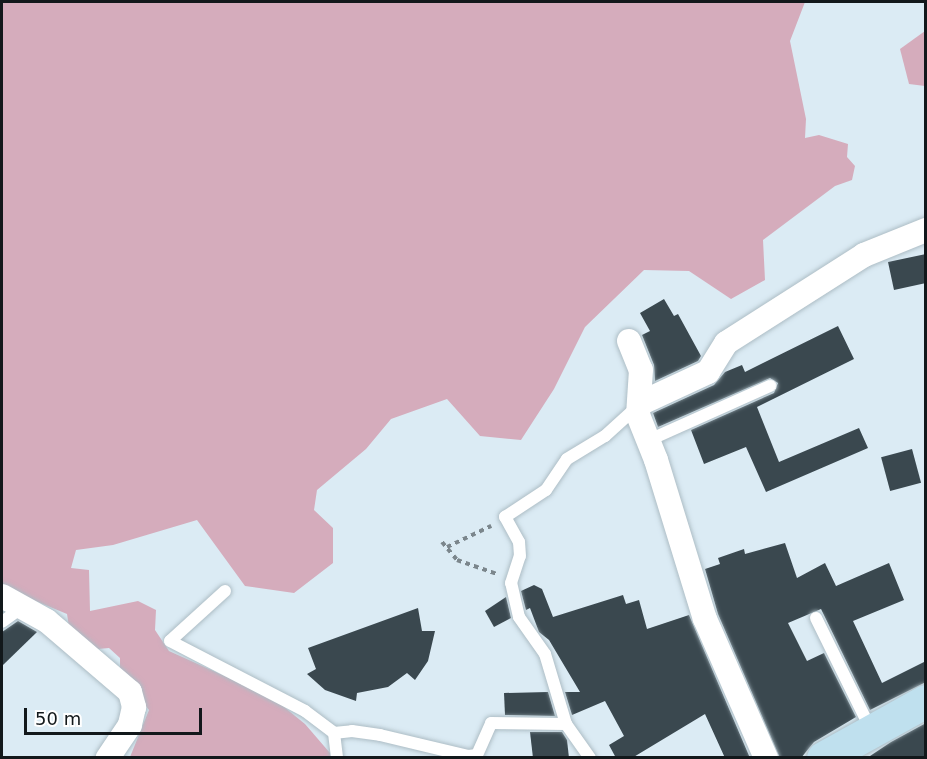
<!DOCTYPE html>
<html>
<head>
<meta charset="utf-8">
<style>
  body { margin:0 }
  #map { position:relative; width:927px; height:759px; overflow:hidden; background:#dbebf4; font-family:"DejaVu Sans",sans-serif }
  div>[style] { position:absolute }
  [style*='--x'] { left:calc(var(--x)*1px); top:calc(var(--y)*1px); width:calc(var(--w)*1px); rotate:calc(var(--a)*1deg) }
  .green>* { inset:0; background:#d5acbc }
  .building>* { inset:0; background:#3a484f; transform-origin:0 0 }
  .path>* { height:4px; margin-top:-2px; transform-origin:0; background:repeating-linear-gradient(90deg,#7b868c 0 4.5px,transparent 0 9px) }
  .roads { filter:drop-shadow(0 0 2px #adbdc5) drop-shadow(0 0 2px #adbdc5) }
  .service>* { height:12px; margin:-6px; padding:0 6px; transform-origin:6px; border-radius:6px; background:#fff }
  .minor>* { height:24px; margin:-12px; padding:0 12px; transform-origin:12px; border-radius:12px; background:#fff }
  .secondary>* { height:33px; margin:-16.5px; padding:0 16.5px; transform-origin:16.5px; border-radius:16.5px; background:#bfe0ee }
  span { translate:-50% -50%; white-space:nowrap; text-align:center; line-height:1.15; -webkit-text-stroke:6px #fff; paint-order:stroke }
  .frame { position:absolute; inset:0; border:3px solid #12181b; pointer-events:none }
  .scale { position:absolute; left:24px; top:708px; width:178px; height:27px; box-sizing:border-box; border:3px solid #12181b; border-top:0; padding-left:8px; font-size:18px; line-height:21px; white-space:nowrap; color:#12181b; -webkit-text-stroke:4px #fff; paint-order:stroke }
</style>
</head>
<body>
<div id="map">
  <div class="green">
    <i style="clip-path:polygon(2px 2px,805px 2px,790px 41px,806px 119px,805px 138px,819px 135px,848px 144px,847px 157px,855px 166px,852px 180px,835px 186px,763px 240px,765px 280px,731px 299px,689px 271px,644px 270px,585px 327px,554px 389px,521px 440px,480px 436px,447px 399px,391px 419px,366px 449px,317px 490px,314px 510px,333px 528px,333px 563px,294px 593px,245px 586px,197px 520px,113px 545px,76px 550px,71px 568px,89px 570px,90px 611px,138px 601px,156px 610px,155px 630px,169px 651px,273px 698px,305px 724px,330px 753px,330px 757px,130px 757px,149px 710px,120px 673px,120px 658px,109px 648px,87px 650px,70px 633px,67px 614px,2px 587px)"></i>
    <i style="clip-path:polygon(925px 31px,925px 86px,909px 84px,900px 49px)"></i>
  </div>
  <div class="building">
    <i style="clip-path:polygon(926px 254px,926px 283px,894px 290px,888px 262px)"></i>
    <i style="clip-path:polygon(664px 299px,674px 316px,678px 314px,701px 356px,698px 361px,655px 381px,654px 365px,642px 335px,650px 331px,640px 313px)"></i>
    <i style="clip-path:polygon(838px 326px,854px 359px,757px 407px,779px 462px,859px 428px,868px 448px,766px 492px,746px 447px,704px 464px,691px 430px,774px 393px,778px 383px,770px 378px,658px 427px,653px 413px,714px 385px,725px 372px,742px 365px,745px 372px)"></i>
    <i style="left:912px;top:449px;width:35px;height:32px;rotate:75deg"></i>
    <i style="clip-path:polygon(785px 543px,797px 578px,825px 563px,836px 586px,889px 563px,904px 600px,853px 621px,882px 683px,926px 661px,926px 682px,870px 710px,821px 609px,788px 623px,807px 661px,824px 653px,856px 717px,814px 742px,801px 758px,780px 758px,718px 614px,705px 569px,720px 564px,718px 558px,744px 549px,745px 554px)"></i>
    <i style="clip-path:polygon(534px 585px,542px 589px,553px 617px,623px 595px,626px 604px,639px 600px,647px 629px,689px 615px,750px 758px,725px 758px,705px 714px,632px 758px,616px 758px,609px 745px,624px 736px,605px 701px,572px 715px,565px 692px,580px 692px,549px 640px,539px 632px,530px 608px,526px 610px,521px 591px)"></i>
    <i style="clip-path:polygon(506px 597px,511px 618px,494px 627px,485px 611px)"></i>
    <i style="clip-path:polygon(418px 608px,422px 631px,435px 631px,428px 661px,415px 680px,407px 673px,388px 687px,357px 693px,356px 701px,325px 690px,307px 674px,316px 669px,308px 648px)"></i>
    <i style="clip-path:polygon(18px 621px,37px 632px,2px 666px,2px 632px)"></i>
    <i style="clip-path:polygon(548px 692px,555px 716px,505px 715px,504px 693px)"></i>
    <i style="clip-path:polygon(926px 723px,926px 758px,867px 758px,891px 742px)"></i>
    <i style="clip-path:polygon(530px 732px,562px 732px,567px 740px,569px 758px,533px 758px)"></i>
  </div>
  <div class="path">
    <i style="--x:442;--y:542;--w:23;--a:50"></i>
    <i style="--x:457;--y:560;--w:42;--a:19.3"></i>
    <i style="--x:447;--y:547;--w:49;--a:-25.5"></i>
  </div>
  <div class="roads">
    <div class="service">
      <i style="--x:649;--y:440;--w:133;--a:-24.1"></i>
      <i style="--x:225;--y:591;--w:74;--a:137.7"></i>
      <i style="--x:170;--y:641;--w:152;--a:27.4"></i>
      <i style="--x:305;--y:711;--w:36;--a:37"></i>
      <i style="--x:334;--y:733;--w:25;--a:83"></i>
      <i style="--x:816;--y:618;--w:125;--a:63.8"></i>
      <i style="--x:2;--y:622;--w:26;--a:-36"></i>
      <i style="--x:334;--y:733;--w:18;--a:-6"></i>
      <i style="--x:352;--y:731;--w:28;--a:8"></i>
      <i style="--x:380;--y:735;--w:90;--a:13.4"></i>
      <i style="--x:468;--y:756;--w:9;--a:-6"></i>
      <i style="--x:477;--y:755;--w:35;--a:-66"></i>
      <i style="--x:491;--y:723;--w:75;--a:0.8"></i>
      <i style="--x:590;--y:758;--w:42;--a:-125.2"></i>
      <i style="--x:566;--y:724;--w:73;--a:-106.7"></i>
      <i style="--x:545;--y:654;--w:45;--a:-125.1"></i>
      <i style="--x:519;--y:617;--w:35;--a:-103"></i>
      <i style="--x:511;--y:583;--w:28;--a:-72"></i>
      <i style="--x:520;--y:556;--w:14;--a:-94"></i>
      <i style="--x:519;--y:542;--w:29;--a:-119"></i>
      <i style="--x:505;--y:517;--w:49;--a:-33.4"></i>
      <i style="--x:546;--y:490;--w:37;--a:-56"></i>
      <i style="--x:567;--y:459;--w:44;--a:-31.2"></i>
      <i style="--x:605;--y:436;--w:45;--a:-42.3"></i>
    </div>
    <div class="minor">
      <i style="--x:629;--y:341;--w:31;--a:68"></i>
      <i style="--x:641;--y:370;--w:45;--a:93.8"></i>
      <i style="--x:638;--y:415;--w:48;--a:68.2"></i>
      <i style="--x:656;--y:460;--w:166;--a:72.9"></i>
      <i style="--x:705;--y:619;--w:152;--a:66.3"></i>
      <i style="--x:639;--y:404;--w:76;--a:-24.9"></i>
      <i style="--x:708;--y:372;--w:34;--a:-58"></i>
      <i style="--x:726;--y:343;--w:164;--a:-32.5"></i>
      <i style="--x:864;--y:255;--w:67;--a:-22"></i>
      <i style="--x:2;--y:596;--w:51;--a:29.1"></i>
      <i style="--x:47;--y:621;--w:109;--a:40.5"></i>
      <i style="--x:130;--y:692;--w:16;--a:75"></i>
      <i style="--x:134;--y:707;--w:18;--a:103"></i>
      <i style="--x:130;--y:725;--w:40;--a:124"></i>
    </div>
    <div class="secondary">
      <i style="--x:823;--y:758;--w:118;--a:-29"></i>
    </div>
  </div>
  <div class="frame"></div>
  <div class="scale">50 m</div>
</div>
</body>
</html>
